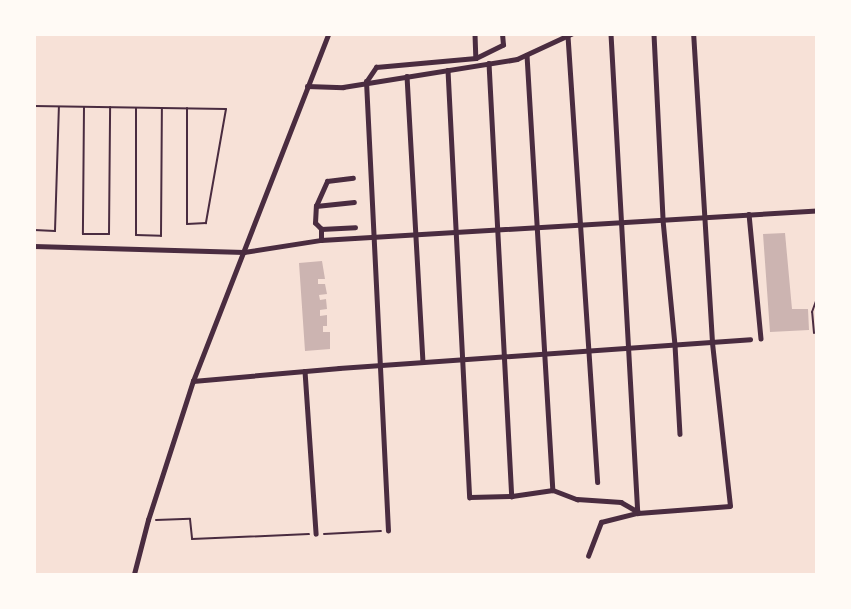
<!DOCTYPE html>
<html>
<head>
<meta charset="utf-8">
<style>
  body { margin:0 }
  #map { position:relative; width:851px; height:609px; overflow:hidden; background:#f7e1d7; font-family:"Sofia Sans Condensed",sans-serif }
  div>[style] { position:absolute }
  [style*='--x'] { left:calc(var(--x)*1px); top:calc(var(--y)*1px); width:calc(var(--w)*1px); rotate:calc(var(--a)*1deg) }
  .building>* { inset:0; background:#ccb4b1 }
  .path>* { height:2px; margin:-1px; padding:0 1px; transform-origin:1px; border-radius:1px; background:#4a2c40 }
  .service>* { height:2px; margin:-1px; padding:0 1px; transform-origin:1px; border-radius:1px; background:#4a2c40 }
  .minor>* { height:4.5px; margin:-2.25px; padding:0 2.25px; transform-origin:2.25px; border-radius:2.25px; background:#4a2c40 }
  span { translate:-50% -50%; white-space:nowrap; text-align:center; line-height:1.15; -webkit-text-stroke:4.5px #fffaf5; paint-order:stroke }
  .frame { position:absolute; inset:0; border:36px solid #fffaf5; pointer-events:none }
</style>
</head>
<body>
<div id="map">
  <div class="building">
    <i style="clip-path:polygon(785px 233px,792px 309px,808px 309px,809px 330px,770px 332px,763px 234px)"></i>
    <i style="clip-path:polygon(322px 261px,325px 279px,318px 279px,318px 284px,325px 284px,327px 294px,319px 295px,320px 300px,326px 299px,327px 309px,320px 310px,320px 316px,327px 315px,327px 326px,323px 326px,323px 332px,330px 332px,330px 349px,305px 351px,299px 263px)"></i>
  </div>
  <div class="path">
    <i style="--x:814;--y:333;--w:21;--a:-95"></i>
    <i style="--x:812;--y:312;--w:12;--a:-70"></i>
    <i style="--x:156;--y:520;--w:34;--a:-2"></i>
    <i style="--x:190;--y:519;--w:20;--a:84"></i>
    <i style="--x:192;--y:539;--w:117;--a:-2.4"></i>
    <i style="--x:324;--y:534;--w:57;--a:-3"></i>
  </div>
  <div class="service">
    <i style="--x:34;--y:106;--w:192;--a:0.9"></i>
    <i style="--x:226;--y:109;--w:116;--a:100"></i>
    <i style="--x:206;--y:223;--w:19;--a:177"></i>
    <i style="--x:187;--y:224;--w:116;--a:-90"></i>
    <i style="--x:84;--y:107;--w:127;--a:90.5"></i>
    <i style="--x:83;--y:234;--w:26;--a:0"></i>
    <i style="--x:109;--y:234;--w:127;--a:-89.5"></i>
    <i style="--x:136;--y:108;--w:127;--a:90"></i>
    <i style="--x:136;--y:235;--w:25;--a:2"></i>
    <i style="--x:161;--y:236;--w:128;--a:-89.6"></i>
    <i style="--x:34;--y:230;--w:21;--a:3"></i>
    <i style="--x:55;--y:231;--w:124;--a:-88.2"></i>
  </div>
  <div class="minor">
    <i style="--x:475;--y:34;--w:24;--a:88"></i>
    <i style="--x:611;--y:34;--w:480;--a:86.8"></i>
    <i style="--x:654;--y:34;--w:186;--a:87.2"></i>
    <i style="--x:663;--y:220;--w:126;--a:84.5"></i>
    <i style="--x:675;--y:345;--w:89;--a:86.8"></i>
    <i style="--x:568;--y:36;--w:447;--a:86.2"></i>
    <i style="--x:527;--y:55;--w:436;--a:86.6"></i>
    <i style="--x:489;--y:63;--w:434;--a:87"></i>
    <i style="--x:448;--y:70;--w:428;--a:87.1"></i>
    <i style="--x:470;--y:497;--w:42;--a:-1.4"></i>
    <i style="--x:512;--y:496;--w:41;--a:-8.3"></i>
    <i style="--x:553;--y:490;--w:26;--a:21"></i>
    <i style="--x:577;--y:499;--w:44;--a:3.9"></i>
    <i style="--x:621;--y:502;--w:20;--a:30"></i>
    <i style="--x:407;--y:76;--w:286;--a:86.8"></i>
    <i style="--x:307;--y:86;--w:36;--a:2"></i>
    <i style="--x:343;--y:87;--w:176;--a:-9.1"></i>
    <i style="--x:517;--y:59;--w:60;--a:-24.8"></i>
    <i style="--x:316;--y:206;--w:27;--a:-66"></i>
    <i style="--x:327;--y:181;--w:26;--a:-7"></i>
    <i style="--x:749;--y:214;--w:125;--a:84.5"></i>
    <i style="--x:321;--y:229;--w:8;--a:-135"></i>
    <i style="--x:315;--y:223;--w:17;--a:-87"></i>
    <i style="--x:316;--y:206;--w:38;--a:-6"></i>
    <i style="--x:321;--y:240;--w:11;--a:-90"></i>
    <i style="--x:321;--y:229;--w:34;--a:-3"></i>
    <i style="--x:34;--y:246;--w:210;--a:1.6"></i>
    <i style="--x:244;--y:252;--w:78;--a:-8.9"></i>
    <i style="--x:321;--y:240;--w:496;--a:-3.4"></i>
    <i style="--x:305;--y:371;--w:163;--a:86.1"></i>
    <i style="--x:193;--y:381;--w:147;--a:-5.1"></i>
    <i style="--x:339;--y:368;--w:412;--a:-4"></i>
    <i style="--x:388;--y:531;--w:450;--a:-92.8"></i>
    <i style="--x:366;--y:82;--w:18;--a:-56"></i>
    <i style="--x:376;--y:67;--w:100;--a:-5.1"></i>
    <i style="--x:476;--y:58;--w:30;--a:-26"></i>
    <i style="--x:503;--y:45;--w:11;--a:-95"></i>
    <i style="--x:588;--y:556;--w:36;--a:-69"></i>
    <i style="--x:601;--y:522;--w:38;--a:-14"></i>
    <i style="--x:638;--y:513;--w:92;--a:-4.4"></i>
    <i style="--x:730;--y:506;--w:165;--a:-96.3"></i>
    <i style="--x:712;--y:342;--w:309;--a:-93.5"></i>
    <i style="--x:134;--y:574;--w:56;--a:-75.5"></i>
    <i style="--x:148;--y:520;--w:146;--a:-72.1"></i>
    <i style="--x:193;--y:381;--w:372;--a:-68.7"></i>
  </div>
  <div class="frame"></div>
</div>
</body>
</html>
